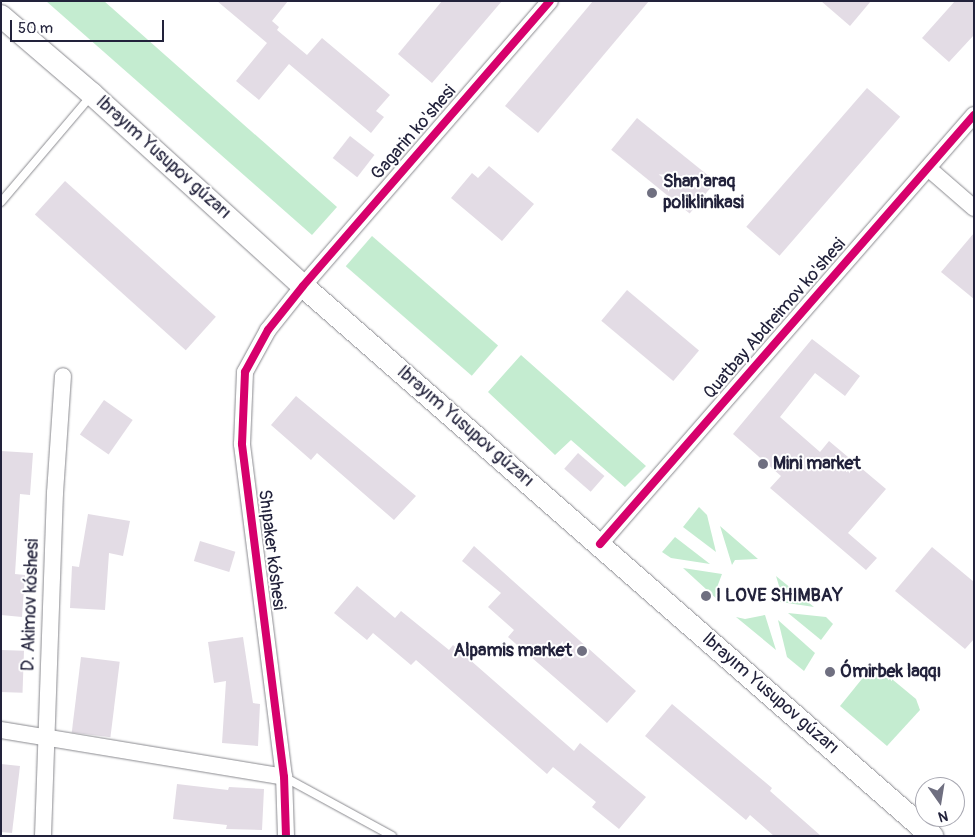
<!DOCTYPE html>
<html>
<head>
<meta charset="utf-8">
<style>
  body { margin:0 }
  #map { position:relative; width:975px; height:837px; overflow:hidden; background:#fff; font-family:Pangolin,sans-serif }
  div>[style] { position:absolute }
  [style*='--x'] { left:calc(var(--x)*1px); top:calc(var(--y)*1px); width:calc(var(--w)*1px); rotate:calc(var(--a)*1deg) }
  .green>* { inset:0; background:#c4ecd0; transform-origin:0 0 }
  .building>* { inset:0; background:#e3dce5; transform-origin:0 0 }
  .roads { filter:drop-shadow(0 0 1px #8a8a8f) drop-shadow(0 0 1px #8a8a8f) }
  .lane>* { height:8px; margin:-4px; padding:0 4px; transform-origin:4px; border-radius:4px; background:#fff }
  .street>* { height:16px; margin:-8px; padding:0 8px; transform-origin:8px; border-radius:8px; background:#fff }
  .secondary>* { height:22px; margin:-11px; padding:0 11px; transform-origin:11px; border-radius:11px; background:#fff }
  .cycleway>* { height:8px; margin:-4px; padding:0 4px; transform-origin:4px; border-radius:4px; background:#d6006c }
  .dots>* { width:14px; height:14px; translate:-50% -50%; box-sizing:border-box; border:2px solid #fff; border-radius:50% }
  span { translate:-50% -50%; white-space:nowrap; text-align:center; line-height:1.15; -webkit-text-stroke:4px #fff; paint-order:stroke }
  .street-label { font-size:18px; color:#22223b }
  .poi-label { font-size:18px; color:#22223b; font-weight:700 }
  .left { translate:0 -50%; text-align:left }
  .right { translate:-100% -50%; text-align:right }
  .frame { position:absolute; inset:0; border:2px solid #22223b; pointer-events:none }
  .north { position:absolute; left:915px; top:777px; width:50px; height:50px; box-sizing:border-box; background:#fff; border:1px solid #a7a7b1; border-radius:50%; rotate:167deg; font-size:14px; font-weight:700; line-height:20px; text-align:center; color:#22223b }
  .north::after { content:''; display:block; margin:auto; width:18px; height:22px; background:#6f6f80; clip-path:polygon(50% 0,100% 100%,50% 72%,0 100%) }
  .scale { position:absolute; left:10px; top:20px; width:154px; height:22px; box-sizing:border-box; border:2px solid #22223b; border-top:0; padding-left:6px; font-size:15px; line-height:18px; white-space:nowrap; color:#22223b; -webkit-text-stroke:4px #fff; paint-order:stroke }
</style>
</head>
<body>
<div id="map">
  <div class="green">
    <i style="clip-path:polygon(46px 1px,104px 1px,337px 207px,312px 235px)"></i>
    <i style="left:372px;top:236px;width:167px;height:40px;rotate:41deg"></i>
    <i style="clip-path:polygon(521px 355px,646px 466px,625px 487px,571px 440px,555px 455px,488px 392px)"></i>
    <i style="clip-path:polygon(699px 507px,707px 515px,716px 552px,683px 527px)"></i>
    <i style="clip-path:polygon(720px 526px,758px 559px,735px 560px,732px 565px)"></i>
    <i style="clip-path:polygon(675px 537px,710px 564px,671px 558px,662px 552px)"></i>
    <i style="clip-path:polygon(683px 568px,722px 574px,716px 590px,719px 601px)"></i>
    <i style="clip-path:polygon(776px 576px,814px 607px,774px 601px,779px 586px)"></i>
    <i style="clip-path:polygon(788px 613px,826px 617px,833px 624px,821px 640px)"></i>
    <i style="clip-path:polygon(765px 615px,776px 650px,736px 617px,745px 619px)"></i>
    <i style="clip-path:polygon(778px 620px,815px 653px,804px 671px,787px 657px)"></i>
    <i style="clip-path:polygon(870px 669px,881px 670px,916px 699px,920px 710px,887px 746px,840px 706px)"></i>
  </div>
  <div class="building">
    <i style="clip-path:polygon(217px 1px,288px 1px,272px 21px,279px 27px,277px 30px,307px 55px,322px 38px,390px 95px,376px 111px,384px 117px,371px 133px,289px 64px,259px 100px,236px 81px,267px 43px)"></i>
    <i style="clip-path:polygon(442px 1px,502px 1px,432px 83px,398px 54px)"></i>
    <i style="clip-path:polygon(593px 1px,649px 1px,538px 133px,505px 106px)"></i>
    <i style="clip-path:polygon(821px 1px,871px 1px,850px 26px)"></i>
    <i style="clip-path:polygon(955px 1px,974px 1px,974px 35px,949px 62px,922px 38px)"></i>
    <i style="left:867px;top:88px;width:44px;height:184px;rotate:41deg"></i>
    <i style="left:637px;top:118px;width:101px;height:41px;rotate:39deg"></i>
    <i style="left:350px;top:136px;width:31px;height:28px;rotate:38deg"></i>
    <i style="clip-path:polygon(489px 166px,534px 204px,502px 241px,451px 198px,472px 173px,478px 178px)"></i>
    <i style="left:65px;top:181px;width:203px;height:45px;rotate:42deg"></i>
    <i style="clip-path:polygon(974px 233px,974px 299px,941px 272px)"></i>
    <i style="left:627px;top:290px;width:94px;height:40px;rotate:40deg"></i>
    <i style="clip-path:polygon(812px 339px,860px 376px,845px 396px,815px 373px,780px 417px,820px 452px,829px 441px,886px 489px,848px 533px,877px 558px,866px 570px,770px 488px,781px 476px,733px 434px)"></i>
    <i style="clip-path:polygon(296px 396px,416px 496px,394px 520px,317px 453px,311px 460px,271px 425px)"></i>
    <i style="left:104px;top:400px;width:35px;height:42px;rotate:35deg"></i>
    <i style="clip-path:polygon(1px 451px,33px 453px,30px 495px,20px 494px,15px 574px,25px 575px,22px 617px,1px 615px)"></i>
    <i style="left:578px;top:453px;width:35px;height:21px;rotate:41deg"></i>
    <i style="clip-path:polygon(88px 514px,130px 521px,123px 556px,109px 553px,105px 610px,70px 608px,72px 566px,79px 567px)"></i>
    <i style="left:200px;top:541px;width:37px;height:21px;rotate:17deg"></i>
    <i style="clip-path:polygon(474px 546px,636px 691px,607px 723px,508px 637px,514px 630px,488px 607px,501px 593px,462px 561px)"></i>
    <i style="clip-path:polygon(932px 547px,974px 582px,974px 639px,965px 649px,895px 591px)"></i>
    <i style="clip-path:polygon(357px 586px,395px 618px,401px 611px,449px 650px,453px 645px,574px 751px,580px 743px,646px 797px,619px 829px,592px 807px,596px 802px,553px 767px,547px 774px,416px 660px,411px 665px,373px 633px,367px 640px,334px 613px)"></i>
    <i style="clip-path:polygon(243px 637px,253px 703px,260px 704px,258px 746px,222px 743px,226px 681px,214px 683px,208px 642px)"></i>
    <i style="left:1px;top:650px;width:23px;height:42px;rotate:2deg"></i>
    <i style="left:81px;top:657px;width:39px;height:76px;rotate:7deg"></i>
    <i style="clip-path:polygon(672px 704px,772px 788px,770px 791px,821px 836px,774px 836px,750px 815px,746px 820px,645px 736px)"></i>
    <i style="clip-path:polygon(1px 764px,20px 766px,12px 833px,1px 832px)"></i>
    <i style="clip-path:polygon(177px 784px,228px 790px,229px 787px,264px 789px,262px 830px,226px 829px,227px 825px,173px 819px)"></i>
  </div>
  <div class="roads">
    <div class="lane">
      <i style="--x:1;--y:202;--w:139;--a:-49.7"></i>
      <i style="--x:284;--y:777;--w:123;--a:28.6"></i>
    </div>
    <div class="street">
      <i style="--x:928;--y:168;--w:61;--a:41"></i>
      <i style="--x:600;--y:544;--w:569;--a:-48.92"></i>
      <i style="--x:1;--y:730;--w:287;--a:9.4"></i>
      <i style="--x:43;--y:836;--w:343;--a:-88"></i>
      <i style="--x:55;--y:493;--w:117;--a:-86.1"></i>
      <i style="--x:286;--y:836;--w:59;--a:-91.9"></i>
      <i style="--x:284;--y:777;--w:336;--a:-97.2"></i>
      <i style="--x:242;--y:444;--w:72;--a:-87.6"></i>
      <i style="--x:245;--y:372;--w:48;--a:-61.3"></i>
      <i style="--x:268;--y:330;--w:56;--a:-51.5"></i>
      <i style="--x:303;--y:286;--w:377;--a:-49.1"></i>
    </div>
    <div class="secondary">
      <i style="--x:1;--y:16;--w:120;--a:40.6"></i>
      <i style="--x:92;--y:94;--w:285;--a:42.3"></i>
      <i style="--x:303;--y:286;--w:836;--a:41.17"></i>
    </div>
  </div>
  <div class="cycleway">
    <i style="--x:600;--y:544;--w:569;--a:-48.92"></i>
    <i style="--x:286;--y:836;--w:59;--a:-91.9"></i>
    <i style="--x:284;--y:777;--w:336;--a:-97.2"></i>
    <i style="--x:242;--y:444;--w:72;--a:-87.6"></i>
    <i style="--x:245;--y:372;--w:48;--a:-61.3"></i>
    <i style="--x:268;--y:330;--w:56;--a:-51.5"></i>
    <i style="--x:303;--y:286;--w:377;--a:-49.1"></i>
  </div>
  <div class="dots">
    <i style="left:652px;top:193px;background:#6f6f80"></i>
    <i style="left:763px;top:464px;background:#6f6f80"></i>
    <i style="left:706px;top:596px;background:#6f6f80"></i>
    <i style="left:582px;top:651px;background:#6f6f80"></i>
    <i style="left:830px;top:672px;background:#6f6f80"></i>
  </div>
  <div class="street-label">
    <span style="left:414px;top:133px;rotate:-49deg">Gagarin ko'shesi</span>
    <span style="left:163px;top:158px;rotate:42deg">Ibrayım Yusupov gúzarı</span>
    <span style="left:775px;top:319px;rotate:-49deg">Quatbay Abdreimov ko'shesi</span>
    <span style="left:465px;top:427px;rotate:41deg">Ibrayım Yusupov gúzarı</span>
    <span style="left:271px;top:550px;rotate:83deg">Shıpaker kóshesi</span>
    <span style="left:31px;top:605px;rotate:-88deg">D. Akimov kóshesi</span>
    <span style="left:770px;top:694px;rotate:41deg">Ibrayım Yusupov gúzarı</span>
  </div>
  <div class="poi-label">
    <span class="left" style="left:663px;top:193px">Shan'araq<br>poliklinikasi</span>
    <span class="left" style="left:773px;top:464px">Mini market</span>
    <span class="left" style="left:716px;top:596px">I LOVE SHIMBAY</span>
    <span class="right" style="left:572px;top:651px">Alpamis market</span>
    <span class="left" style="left:840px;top:672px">Ómirbek laqqı</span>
  </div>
  <div class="frame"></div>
  <div class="north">N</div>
  <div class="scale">50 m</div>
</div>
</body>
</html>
